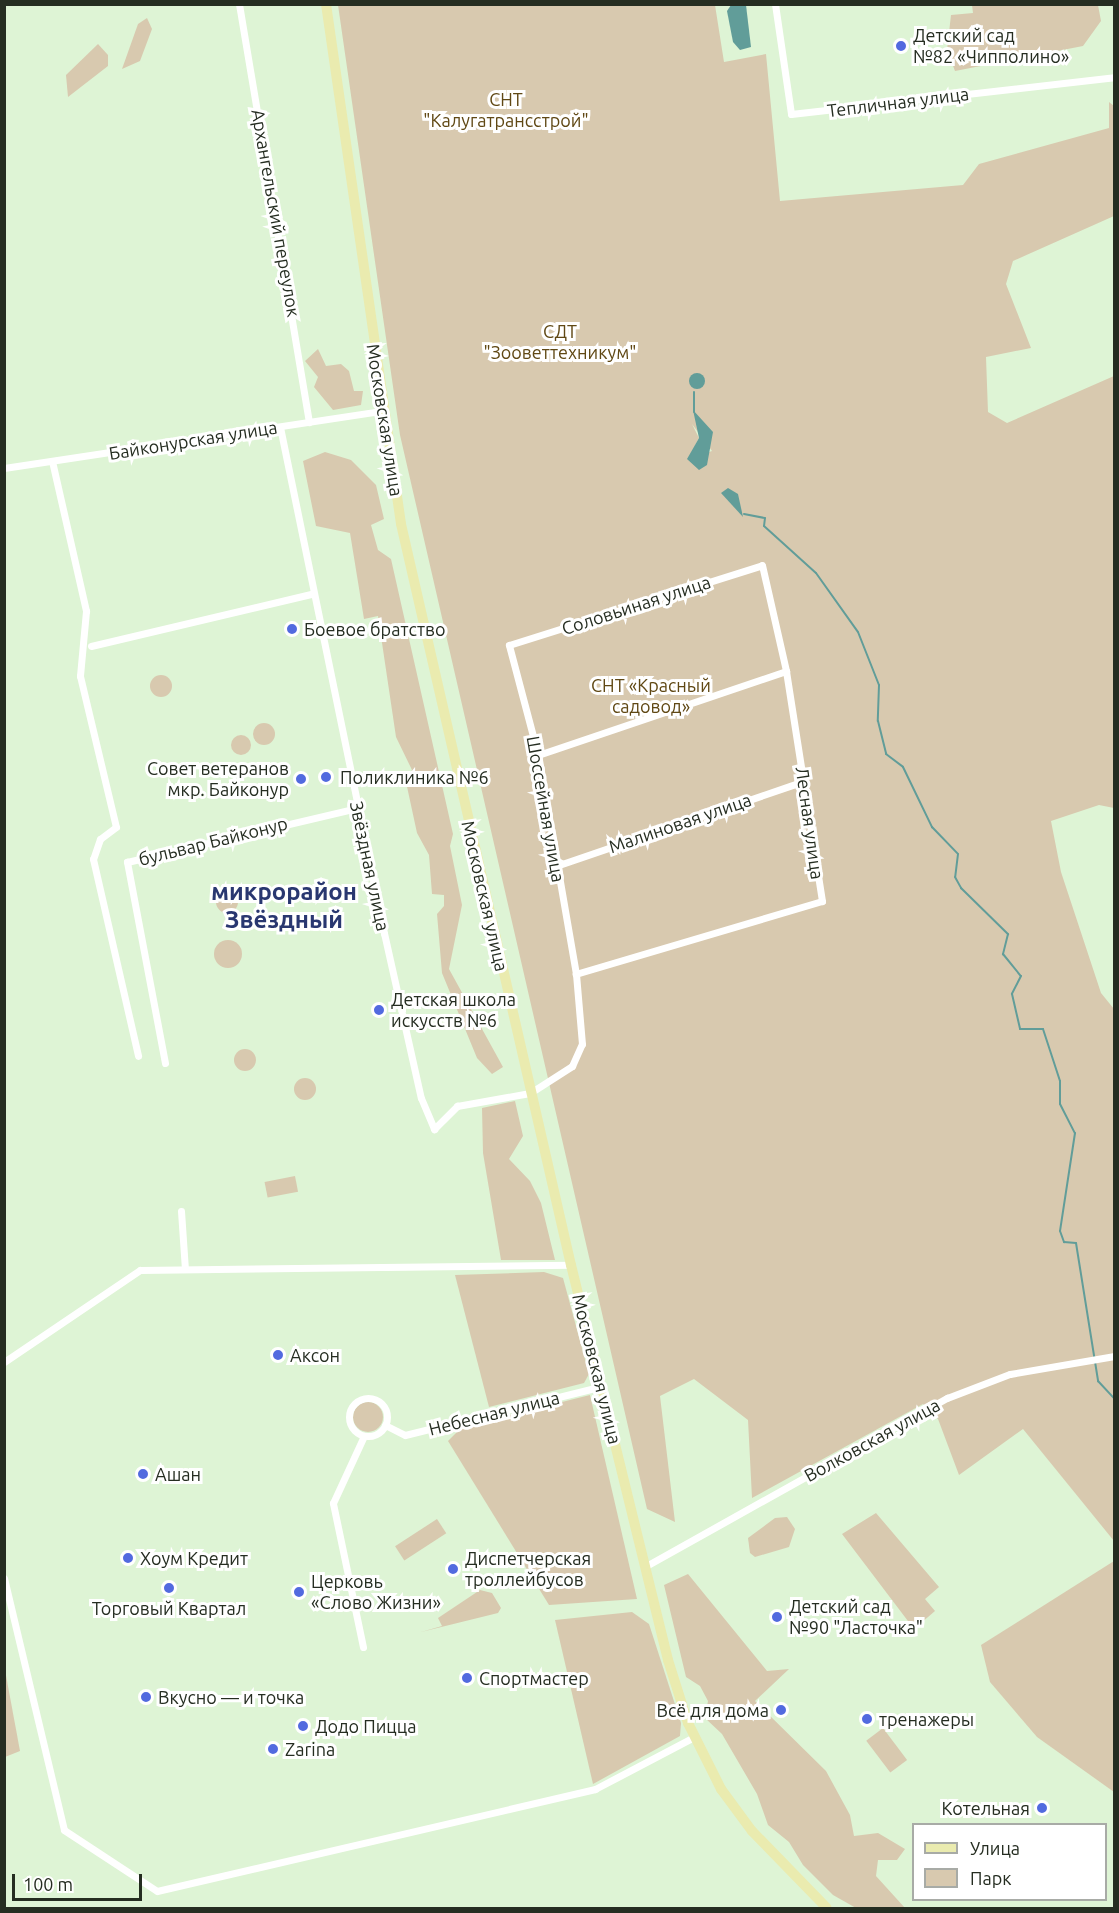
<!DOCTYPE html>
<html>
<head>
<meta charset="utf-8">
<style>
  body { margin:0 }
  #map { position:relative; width:1119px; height:1913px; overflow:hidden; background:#def4d5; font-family:Ubuntu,sans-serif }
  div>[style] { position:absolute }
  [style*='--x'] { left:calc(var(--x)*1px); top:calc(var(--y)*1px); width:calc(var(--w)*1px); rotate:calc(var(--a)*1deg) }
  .green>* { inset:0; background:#d8c9af; transform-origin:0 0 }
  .round { border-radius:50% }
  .water>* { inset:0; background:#619d99 }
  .stream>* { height:2px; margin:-1px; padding:0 1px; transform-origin:1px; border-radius:1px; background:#619d99 }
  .minor>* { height:7px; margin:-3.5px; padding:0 3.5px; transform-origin:3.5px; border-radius:3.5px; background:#fff }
  .minor>.ring { margin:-3.5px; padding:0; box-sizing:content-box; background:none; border:7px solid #fff; border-radius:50% }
  .primary>* { height:10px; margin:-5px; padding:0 5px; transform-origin:5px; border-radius:5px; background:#eaebaf }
  .dots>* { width:16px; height:16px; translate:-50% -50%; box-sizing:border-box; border:3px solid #fff; border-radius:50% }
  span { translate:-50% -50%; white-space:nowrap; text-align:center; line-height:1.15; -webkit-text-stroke:6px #fff; paint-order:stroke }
  .poi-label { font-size:18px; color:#252d21 }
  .left { translate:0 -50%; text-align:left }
  .right { translate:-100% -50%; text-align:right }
  .park-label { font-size:18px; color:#604814 }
  .street-label { font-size:18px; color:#252d21 }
  .district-label { font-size:24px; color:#293770; font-weight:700 }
  .frame { position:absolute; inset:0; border:6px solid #252d21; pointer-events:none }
  .legend { position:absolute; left:912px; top:1823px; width:195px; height:78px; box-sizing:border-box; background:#fff; border:2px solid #a8aba6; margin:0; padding:8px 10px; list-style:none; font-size:18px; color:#252d21 }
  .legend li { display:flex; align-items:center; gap:12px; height:30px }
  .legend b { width:30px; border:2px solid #a8aba6 }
  .scale { position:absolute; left:12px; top:1874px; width:130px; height:27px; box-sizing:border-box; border:3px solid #252d21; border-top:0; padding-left:8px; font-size:18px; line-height:21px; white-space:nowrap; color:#252d21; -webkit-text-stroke:4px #fff; paint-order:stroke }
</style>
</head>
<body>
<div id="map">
  <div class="green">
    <i style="clip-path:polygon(evenodd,338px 5px,715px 5px,724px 62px,766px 54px,780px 201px,963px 185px,979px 164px,1109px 128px,1109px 102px,1114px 106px,1114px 216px,1013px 261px,1006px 284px,1031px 348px,986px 357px,988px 412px,1007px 423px,1114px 376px,1114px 808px,1099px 805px,1051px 821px,1061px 872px,1101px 993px,1114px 1009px,1114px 1541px,1023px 1429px,959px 1475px,938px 1419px,923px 1404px,752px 1498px,748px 1420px,694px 1379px,660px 1396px,675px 1522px,647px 1509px,400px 435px,338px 5px,692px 424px,712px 451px,688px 459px,699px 438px,692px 424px)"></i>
    <i style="clip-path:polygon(972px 5px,1098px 5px,1101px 21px,1083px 46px,955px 71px,947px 50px,951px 15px,973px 13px)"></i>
    <i style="clip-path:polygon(147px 18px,152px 29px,140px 61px,122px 69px,138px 24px)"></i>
    <i style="clip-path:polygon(98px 44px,108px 55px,108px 66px,68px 97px,66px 75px)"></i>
    <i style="clip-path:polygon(318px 349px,326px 366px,341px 364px,349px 371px,354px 391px,363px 391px,361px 405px,333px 410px,314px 387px,318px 377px,305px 361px)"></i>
    <i style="clip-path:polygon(325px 452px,351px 460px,376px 485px,384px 519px,371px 525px,378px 550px,391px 559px,453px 834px,450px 846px,462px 905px,449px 969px,503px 1067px,492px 1074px,477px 1058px,442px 973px,437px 914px,444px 906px,444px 895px,432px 894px,429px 855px,417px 833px,406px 782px,412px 770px,396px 737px,378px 616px,364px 619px,350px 533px,316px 526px,303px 461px)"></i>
    <i class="round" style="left:150px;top:675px;width:22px;height:22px"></i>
    <i class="round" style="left:253px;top:723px;width:22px;height:22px"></i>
    <i class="round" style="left:231px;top:735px;width:20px;height:20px"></i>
    <i class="round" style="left:216px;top:891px;width:22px;height:22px"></i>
    <i class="round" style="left:214px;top:940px;width:28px;height:28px"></i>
    <i class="round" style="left:234px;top:1049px;width:22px;height:22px"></i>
    <i class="round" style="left:294px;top:1078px;width:22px;height:22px"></i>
    <i style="clip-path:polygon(515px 1101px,523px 1136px,509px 1159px,530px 1181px,541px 1203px,555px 1260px,501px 1260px,483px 1153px,482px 1108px)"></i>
    <i style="left:295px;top:1176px;width:16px;height:31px;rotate:79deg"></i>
    <i style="clip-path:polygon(544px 1272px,563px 1278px,589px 1374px,584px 1383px,489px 1407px,455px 1275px)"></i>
    <i style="clip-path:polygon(590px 1395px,637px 1599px,549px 1605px,448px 1441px,462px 1427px)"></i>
    <i class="round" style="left:353px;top:1402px;width:30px;height:30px"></i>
    <i style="clip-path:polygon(876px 1513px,939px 1587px,925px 1599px,935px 1611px,914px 1629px,842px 1534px)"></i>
    <i style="clip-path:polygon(787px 1517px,795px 1529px,789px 1547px,755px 1557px,750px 1553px,748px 1538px,775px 1518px)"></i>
    <i style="left:437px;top:1519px;width:17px;height:50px;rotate:57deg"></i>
    <i style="clip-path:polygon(1114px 1561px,1114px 1792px,1037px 1737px,990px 1682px,981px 1645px)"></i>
    <i style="clip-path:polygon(688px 1574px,767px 1671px,789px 1669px,755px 1701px,826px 1771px,850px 1815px,854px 1836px,878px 1833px,905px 1849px,897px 1860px,878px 1860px,876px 1876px,905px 1908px,856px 1908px,833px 1895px,803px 1865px,789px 1842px,768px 1825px,757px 1794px,722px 1734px,705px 1718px,708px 1701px,700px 1686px,686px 1677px,664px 1585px)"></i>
    <i style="clip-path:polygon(480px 1590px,492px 1593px,501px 1608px,498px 1613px,421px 1632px,442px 1626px,438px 1618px)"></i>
    <i style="clip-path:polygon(632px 1612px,649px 1624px,681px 1723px,680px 1736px,593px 1784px,555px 1620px)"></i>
    <i style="clip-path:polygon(5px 1670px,20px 1751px,5px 1757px,4px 1757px)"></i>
    <i style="left:883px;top:1728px;width:40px;height:21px;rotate:53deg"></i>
  </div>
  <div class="water">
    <i style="clip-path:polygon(731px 5px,746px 5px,751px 47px,740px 50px,733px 42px,727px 11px)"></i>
    <i class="round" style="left:689px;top:373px;width:16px;height:16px"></i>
    <i style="clip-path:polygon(693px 410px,713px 432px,707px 465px,699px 470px,687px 459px,699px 438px)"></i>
    <i style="clip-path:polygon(728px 488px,738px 494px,743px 517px,721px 493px)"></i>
  </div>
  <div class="stream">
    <i style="--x:694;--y:412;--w:20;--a:-90"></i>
    <i style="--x:744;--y:514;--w:21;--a:11"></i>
    <i style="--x:765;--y:518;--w:8;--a:97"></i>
    <i style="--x:764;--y:526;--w:70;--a:42.1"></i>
    <i style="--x:816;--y:573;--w:72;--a:54.6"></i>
    <i style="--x:858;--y:632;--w:57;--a:68.4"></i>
    <i style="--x:879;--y:685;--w:36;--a:92"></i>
    <i style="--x:878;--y:721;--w:34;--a:76"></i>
    <i style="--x:886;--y:754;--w:21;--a:37"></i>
    <i style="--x:903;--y:767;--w:67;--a:64.2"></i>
    <i style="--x:932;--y:827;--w:37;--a:46"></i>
    <i style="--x:958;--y:854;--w:23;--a:97"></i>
    <i style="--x:955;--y:877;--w:13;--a:61"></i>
    <i style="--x:961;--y:888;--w:66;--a:44.4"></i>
    <i style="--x:1008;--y:934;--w:21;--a:104"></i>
    <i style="--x:1003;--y:954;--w:28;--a:51"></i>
    <i style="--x:1021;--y:976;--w:20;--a:117"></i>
    <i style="--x:1012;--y:994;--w:36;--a:77"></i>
    <i style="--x:1020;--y:1029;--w:23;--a:0"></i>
    <i style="--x:1043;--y:1029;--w:55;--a:71.9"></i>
    <i style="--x:1060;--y:1081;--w:23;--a:90"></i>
    <i style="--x:1060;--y:1104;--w:33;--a:63"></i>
    <i style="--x:1075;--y:1133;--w:99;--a:98.7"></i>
    <i style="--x:1060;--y:1231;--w:12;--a:70"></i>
    <i style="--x:1064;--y:1242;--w:12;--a:5"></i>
    <i style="--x:1076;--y:1243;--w:140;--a:80.9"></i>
    <i style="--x:1098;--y:1381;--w:23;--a:47"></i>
  </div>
  <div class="minor">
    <i style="--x:239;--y:4;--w:424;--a:80.5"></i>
    <i style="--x:775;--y:4;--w:111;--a:81.7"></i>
    <i style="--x:791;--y:114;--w:325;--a:-6.5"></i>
    <i style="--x:280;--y:427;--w:517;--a:78.39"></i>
    <i style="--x:384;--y:933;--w:169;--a:77.4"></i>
    <i style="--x:421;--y:1098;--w:34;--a:67"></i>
    <i style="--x:434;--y:1129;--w:33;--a:-45"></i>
    <i style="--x:457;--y:1106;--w:74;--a:-10.1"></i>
    <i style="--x:530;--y:1093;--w:50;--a:-32.7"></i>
    <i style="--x:572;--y:1066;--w:24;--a:-66"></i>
    <i style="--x:582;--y:1044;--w:70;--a:-94.9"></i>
    <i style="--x:576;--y:974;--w:222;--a:-99.8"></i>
    <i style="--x:538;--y:755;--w:114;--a:-104.8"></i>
    <i style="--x:509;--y:645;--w:265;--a:-17.5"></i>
    <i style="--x:762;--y:565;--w:109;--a:77.2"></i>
    <i style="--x:786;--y:671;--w:233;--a:81.1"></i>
    <i style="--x:822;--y:901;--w:257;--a:163.5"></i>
    <i style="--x:52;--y:461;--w:154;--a:77.2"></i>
    <i style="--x:86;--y:611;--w:65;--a:95.3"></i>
    <i style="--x:80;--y:676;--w:155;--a:76.6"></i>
    <i style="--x:116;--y:827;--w:20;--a:143"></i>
    <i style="--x:100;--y:839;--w:21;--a:109"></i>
    <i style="--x:93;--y:859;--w:202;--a:77.1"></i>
    <i style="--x:4;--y:468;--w:382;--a:-8.6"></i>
    <i style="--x:91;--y:646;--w:226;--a:-13.3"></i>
    <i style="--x:538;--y:755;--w:262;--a:-18.7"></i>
    <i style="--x:556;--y:866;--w:262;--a:-18.9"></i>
    <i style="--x:165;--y:1063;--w:205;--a:-100.7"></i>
    <i style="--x:127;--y:862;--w:237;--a:-13.2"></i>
    <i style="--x:181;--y:1211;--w:58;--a:86.1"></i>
    <i style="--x:4;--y:1362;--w:164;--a:-34.1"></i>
    <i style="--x:140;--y:1270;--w:431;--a:-0.7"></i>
    <i class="ring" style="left:349px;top:1398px;width:31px;height:31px"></i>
    <i style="--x:385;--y:1425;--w:22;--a:27"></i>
    <i style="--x:405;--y:1435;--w:204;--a:-13.9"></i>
    <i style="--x:646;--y:1566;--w:345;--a:-29.2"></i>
    <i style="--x:947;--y:1398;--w:67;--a:-20.9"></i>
    <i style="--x:1010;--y:1374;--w:106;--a:-9.8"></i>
    <i style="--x:4;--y:1578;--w:259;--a:76.6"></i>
    <i style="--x:64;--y:1830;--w:111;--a:33.3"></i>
    <i style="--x:157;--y:1891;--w:450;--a:-13.1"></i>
    <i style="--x:595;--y:1789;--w:112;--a:-27.7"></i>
    <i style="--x:363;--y:1647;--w:147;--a:-101.8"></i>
    <i style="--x:333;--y:1503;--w:74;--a:-65.2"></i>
  </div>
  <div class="primary">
    <i style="--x:326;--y:4;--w:525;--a:81.79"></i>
    <i style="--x:401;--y:524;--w:760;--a:77.08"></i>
    <i style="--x:571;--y:1265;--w:407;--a:76.2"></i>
    <i style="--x:668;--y:1660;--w:66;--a:72.4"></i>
    <i style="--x:688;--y:1723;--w:74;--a:63.4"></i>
    <i style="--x:721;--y:1789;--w:52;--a:53.6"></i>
    <i style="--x:752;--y:1831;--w:107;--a:45.8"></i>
  </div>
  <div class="dots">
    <i style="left:901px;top:46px;background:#526adf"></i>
    <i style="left:292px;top:629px;background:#526adf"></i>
    <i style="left:326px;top:777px;background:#526adf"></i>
    <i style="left:301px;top:779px;background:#526adf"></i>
    <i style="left:379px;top:1010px;background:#526adf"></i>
    <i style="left:278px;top:1355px;background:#526adf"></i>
    <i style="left:143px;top:1474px;background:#526adf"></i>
    <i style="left:128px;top:1558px;background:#526adf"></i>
    <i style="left:453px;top:1569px;background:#526adf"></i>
    <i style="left:169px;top:1588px;background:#526adf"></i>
    <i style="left:299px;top:1592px;background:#526adf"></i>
    <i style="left:777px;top:1617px;background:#526adf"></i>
    <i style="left:467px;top:1678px;background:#526adf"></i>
    <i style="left:146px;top:1697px;background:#526adf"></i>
    <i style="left:781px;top:1710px;background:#526adf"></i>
    <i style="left:867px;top:1719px;background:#526adf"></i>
    <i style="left:303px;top:1726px;background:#526adf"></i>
    <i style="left:273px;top:1749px;background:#526adf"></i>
    <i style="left:1042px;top:1808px;background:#526adf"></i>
  </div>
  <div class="poi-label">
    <span class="left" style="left:913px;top:46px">Детский сад<br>№82 «Чипполино»</span>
    <span class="left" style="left:304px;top:629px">Боевое братство</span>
    <span class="right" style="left:289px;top:779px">Совет ветеранов<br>мкр. Байконур</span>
    <span class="left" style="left:340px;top:777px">Поликлиника №6</span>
    <span class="left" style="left:391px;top:1010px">Детская школа<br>искусств №6</span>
    <span class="left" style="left:290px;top:1355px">Аксон</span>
    <span class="left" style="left:155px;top:1474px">Ашан</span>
    <span class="left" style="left:140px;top:1558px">Хоум Кредит</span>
    <span class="left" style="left:465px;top:1569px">Диспетчерская<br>троллейбусов</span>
    <span class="left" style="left:311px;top:1592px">Церковь<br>«Слово Жизни»</span>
    <span class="left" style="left:789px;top:1617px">Детский сад<br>№90 "Ласточка"</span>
    <span style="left:169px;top:1608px">Торговый Квартал</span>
    <span class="left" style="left:479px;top:1678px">Спортмастер</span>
    <span class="left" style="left:158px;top:1697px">Вкусно — и точка</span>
    <span class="right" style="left:769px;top:1710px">Всё для дома</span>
    <span class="left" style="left:879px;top:1719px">тренажеры</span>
    <span class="left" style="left:315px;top:1726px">Додо Пицца</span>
    <span class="left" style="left:285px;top:1749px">Zarina</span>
    <span class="right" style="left:1030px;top:1808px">Котельная</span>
  </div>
  <div class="park-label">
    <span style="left:506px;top:110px">СНТ<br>"Калугатрансстрой"</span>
    <span style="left:560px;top:342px">СДТ<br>"Зооветтехникум"</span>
    <span style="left:651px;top:696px">СНТ «Красный<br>садовод»</span>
  </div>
  <div class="street-label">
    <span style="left:898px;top:102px;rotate:-7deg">Тепличная улица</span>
    <span style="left:276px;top:213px;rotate:80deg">Архангельский переулок</span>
    <span style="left:385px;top:420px;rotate:81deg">Московская улица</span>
    <span style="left:193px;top:440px;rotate:-9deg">Байконурская улица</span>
    <span style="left:636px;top:605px;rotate:-18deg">Соловьиная улица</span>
    <span style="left:546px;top:809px;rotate:80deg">Шоссейная улица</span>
    <span style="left:680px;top:823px;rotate:-19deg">Малиновая улица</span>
    <span style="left:810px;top:823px;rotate:82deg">Лесная улица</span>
    <span style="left:213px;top:841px;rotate:-14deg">бульвар Байконур</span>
    <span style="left:370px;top:866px;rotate:78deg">Звёздная улица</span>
    <span style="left:485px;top:896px;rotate:77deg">Московская улица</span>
    <span style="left:597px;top:1369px;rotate:76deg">Московская улица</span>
    <span style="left:494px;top:1413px;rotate:-14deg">Небесная улица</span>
    <span style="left:872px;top:1440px;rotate:-29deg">Волковская улица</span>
  </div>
  <div class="district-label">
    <span style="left:284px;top:906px">микрорайон<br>Звёздный</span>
  </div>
  <div class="frame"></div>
  <ul class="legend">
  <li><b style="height:8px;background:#eaebaf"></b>Улица</li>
  <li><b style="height:16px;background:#d8c9af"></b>Парк</li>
  </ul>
  <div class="scale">100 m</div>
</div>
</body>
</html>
